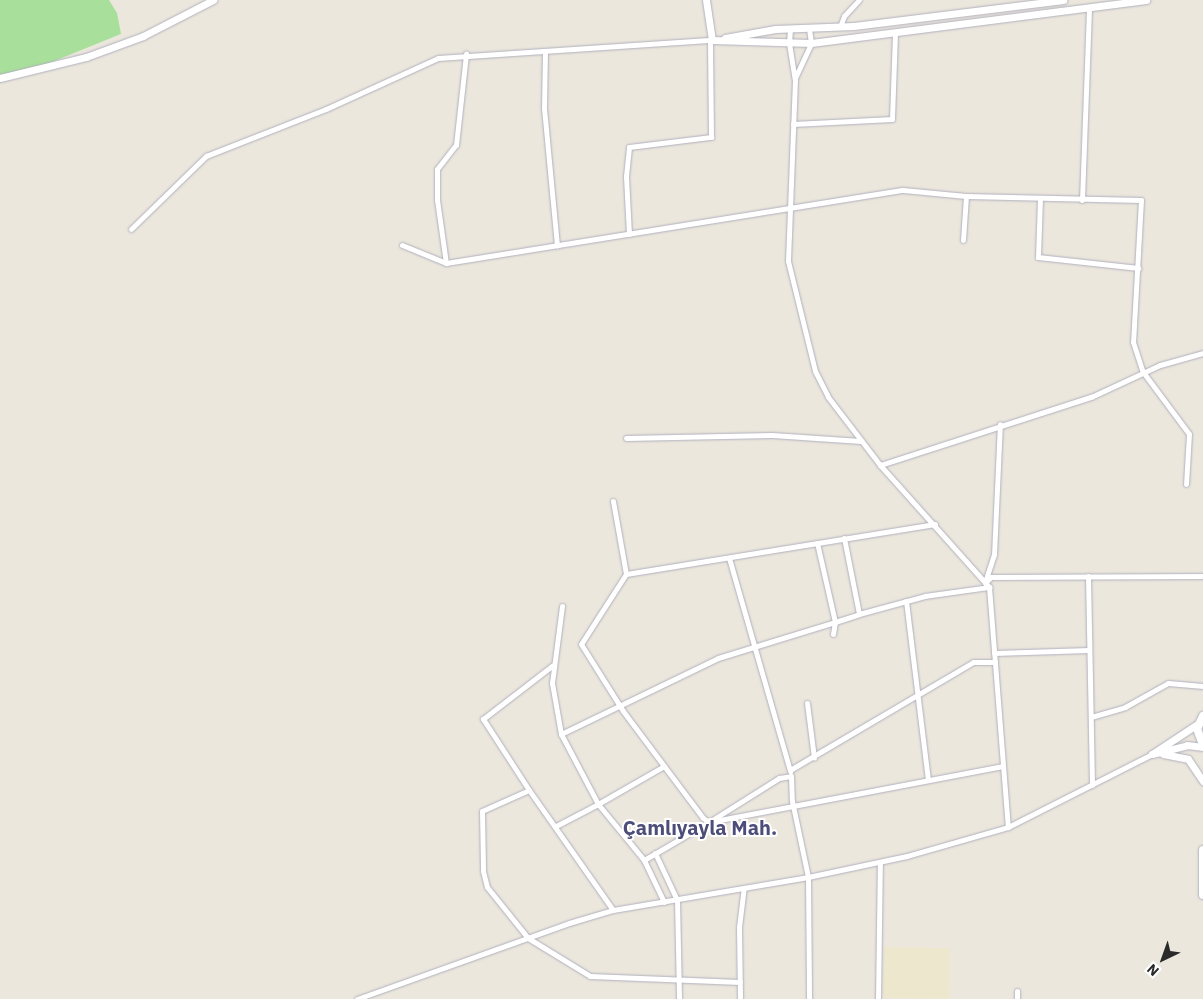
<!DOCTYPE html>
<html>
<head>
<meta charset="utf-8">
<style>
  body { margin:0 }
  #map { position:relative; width:1203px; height:999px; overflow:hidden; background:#ece7dd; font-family:"IBM Plex Sans",sans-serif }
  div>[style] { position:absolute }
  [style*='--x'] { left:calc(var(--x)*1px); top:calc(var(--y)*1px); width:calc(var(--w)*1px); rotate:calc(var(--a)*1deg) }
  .education>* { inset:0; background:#ede7cd; transform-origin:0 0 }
  .green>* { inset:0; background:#a8e09b }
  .roads { filter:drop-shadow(0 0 1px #b0b0bd) drop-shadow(0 0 1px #b0b0bd) }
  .minor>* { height:5px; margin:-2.5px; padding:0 2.5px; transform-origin:2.5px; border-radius:2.5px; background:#fff }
  .tertiary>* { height:7px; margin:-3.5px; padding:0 3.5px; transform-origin:3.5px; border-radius:3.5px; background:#fff }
  .secondary>* { height:8px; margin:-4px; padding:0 4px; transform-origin:4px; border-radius:4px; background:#fff }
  span { translate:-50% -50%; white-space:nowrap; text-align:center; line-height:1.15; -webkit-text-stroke:4px #fff; paint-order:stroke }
  .district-label { font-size:20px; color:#4c4d79; font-weight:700 }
  .north { position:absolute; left:1138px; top:934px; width:50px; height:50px; -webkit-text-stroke:4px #fff; paint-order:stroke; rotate:222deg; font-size:14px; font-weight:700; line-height:20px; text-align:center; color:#2a2a2a }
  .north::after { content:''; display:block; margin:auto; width:18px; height:22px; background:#2a2a2a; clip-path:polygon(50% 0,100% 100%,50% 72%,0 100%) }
</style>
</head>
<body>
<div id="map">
  <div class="education">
    <i style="left:950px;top:948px;width:51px;height:66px;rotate:91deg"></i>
  </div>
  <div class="green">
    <i style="clip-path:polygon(0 0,109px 0,117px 13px,121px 34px,0 83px)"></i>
  </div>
  <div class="roads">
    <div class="minor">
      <i style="--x:840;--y:27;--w:12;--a:-70"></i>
      <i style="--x:844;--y:16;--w:22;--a:-47"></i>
      <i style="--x:790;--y:29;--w:14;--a:94"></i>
      <i style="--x:789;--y:43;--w:36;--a:81"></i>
      <i style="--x:795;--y:79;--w:182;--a:92.2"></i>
      <i style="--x:788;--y:261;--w:113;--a:76.2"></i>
      <i style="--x:815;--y:371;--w:29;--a:63"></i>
      <i style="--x:828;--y:397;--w:86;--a:52.6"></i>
      <i style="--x:880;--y:465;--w:164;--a:48.2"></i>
      <i style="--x:989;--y:587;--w:241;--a:85.5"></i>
      <i style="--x:545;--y:51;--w:57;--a:91"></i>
      <i style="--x:544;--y:108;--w:138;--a:84.6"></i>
      <i style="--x:795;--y:78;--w:38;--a:-65"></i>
      <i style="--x:811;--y:43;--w:14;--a:-98"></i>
      <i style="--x:793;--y:124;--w:99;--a:-2.9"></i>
      <i style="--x:892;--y:119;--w:87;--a:-88"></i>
      <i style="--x:966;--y:196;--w:175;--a:1.3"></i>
      <i style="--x:1141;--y:200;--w:142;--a:93.2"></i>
      <i style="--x:1133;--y:342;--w:32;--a:72"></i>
      <i style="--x:1143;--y:372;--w:77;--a:53.4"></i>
      <i style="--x:1189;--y:434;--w:50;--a:93.4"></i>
      <i style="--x:1040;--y:199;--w:58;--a:92"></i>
      <i style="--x:1038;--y:257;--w:101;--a:6.3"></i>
      <i style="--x:1082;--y:200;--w:193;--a:-87.9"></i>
      <i style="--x:131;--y:229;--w:105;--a:-44.2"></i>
      <i style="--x:206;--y:156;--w:129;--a:-21.4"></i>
      <i style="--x:326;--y:109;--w:123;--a:-24.5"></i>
      <i style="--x:438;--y:58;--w:275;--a:-3.8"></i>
      <i style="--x:629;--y:234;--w:58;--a:-93"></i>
      <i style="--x:626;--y:176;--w:29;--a:-84"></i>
      <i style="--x:629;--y:147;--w:83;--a:-7"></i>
      <i style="--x:711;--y:137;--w:97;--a:-90.6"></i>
      <i style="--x:402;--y:245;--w:48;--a:22.2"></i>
      <i style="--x:446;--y:263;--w:463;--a:-9.1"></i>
      <i style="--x:903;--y:190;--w:63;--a:5.4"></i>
      <i style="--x:966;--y:196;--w:44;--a:93.9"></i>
      <i style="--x:446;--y:263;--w:64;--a:-98.1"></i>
      <i style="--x:437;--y:200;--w:31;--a:-90"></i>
      <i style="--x:437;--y:169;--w:31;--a:-52"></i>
      <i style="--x:456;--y:145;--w:92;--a:-83.7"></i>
      <i style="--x:626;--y:438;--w:146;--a:-1.2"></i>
      <i style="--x:772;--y:435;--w:89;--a:3.9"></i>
      <i style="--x:880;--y:465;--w:222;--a:-17.9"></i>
      <i style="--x:1091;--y:397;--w:76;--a:-24.9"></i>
      <i style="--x:1160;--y:365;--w:45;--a:-15.6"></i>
      <i style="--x:613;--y:501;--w:74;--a:79.9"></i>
      <i style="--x:626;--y:574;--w:83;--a:122.7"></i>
      <i style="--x:581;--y:644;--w:79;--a:57.9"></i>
      <i style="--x:623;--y:711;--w:69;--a:53.3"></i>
      <i style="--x:844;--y:538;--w:77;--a:78.8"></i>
      <i style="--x:729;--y:558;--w:222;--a:74"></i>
      <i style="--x:626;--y:574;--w:313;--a:-9.2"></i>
      <i style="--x:1088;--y:576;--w:209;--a:88.9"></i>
      <i style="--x:985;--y:582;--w:28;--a:-72"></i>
      <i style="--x:994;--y:555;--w:131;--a:-87.4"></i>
      <i style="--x:985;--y:583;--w:8;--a:-45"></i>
      <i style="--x:991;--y:577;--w:212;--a:-0.3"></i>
      <i style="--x:906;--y:601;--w:180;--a:83"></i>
      <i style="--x:562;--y:606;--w:78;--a:97.4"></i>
      <i style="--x:552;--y:683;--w:52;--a:80"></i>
      <i style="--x:561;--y:734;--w:79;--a:62.1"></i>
      <i style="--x:598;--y:804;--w:76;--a:-29.9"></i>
      <i style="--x:664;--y:766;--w:65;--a:53.1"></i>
      <i style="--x:703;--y:818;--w:7;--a:34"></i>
      <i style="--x:709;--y:822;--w:83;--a:-32.2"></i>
      <i style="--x:779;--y:778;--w:12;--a:-9"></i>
      <i style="--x:791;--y:776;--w:25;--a:88"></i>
      <i style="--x:792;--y:801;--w:78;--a:78.1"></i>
      <i style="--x:808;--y:877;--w:122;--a:89.5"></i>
      <i style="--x:833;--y:634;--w:12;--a:-81"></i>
      <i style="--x:835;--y:622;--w:25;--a:-18"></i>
      <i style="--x:859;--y:614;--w:68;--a:-15.3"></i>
      <i style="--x:925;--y:596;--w:65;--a:-8"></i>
      <i style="--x:994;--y:653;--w:95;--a:-1.8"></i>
      <i style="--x:807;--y:703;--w:55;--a:82.7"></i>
      <i style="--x:1091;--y:717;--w:35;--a:-16"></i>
      <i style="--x:1125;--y:707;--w:49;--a:-29.2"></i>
      <i style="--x:1168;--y:683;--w:35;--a:5"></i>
      <i style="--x:561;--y:734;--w:174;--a:-25.8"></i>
      <i style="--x:718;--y:658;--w:122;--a:-17.1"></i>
      <i style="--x:835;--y:622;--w:81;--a:-102.8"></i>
      <i style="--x:790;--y:770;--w:212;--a:-30.5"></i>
      <i style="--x:973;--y:662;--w:22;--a:0"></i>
      <i style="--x:529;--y:790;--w:85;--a:-122.9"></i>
      <i style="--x:483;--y:719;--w:88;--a:-37.6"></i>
      <i style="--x:556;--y:826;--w:47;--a:-27.6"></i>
      <i style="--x:598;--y:804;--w:72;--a:50.6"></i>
      <i style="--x:655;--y:853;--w:52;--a:64.9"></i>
      <i style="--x:677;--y:900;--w:99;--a:88.8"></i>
      <i style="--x:664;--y:902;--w:47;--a:-115.5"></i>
      <i style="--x:644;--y:860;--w:75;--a:-30.3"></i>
      <i style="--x:709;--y:822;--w:298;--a:-10.8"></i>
      <i style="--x:613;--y:910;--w:146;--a:-125"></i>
      <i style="--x:529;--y:790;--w:51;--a:155.9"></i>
      <i style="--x:482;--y:811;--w:60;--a:89"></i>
      <i style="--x:483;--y:871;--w:16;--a:76"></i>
      <i style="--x:487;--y:887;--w:65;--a:51.2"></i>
      <i style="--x:528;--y:938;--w:73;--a:31.5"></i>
      <i style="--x:590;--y:976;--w:150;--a:2.3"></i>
      <i style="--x:1017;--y:991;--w:8;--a:90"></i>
      <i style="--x:357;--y:999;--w:225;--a:-19.7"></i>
      <i style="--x:569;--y:923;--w:46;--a:-16.5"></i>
      <i style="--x:613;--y:910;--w:198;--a:-9.6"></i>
      <i style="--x:808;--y:877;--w:101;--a:-12"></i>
      <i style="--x:907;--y:856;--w:105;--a:-16"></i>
      <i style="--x:1008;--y:827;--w:161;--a:-26.9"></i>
      <i style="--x:740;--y:999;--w:72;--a:-90.8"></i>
      <i style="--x:739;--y:927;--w:39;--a:-83"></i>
      <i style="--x:878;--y:999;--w:137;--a:-89.2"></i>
    </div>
    <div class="tertiary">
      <i style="--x:706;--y:0;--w:40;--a:81.5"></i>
      <i style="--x:725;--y:38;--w:51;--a:-10.2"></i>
      <i style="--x:775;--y:29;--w:79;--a:-2.2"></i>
      <i style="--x:854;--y:26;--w:211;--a:-7.1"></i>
      <i style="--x:712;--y:40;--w:99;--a:1.7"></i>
      <i style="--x:811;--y:43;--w:338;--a:-7.3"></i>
      <i style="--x:0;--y:78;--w:89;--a:-13.7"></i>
      <i style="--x:86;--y:57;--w:61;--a:-20.2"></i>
      <i style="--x:143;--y:36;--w:79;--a:-27.2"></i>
      <i style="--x:1199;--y:723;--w:56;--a:146.6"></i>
      <i style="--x:1152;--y:754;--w:36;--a:-14"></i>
      <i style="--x:1187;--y:745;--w:16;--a:7"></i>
      <i style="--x:1163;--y:754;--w:25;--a:11"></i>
      <i style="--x:1188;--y:759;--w:27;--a:56"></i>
    </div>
    <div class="secondary">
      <i style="--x:1203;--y:716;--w:14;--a:115"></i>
      <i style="--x:1197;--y:729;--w:17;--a:69"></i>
      <i style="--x:1203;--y:850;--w:45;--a:90"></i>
    </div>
  </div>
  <div class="district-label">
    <span style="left:700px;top:827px">Çamlıyayla Mah.</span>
  </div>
  <div class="north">N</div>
</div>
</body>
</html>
